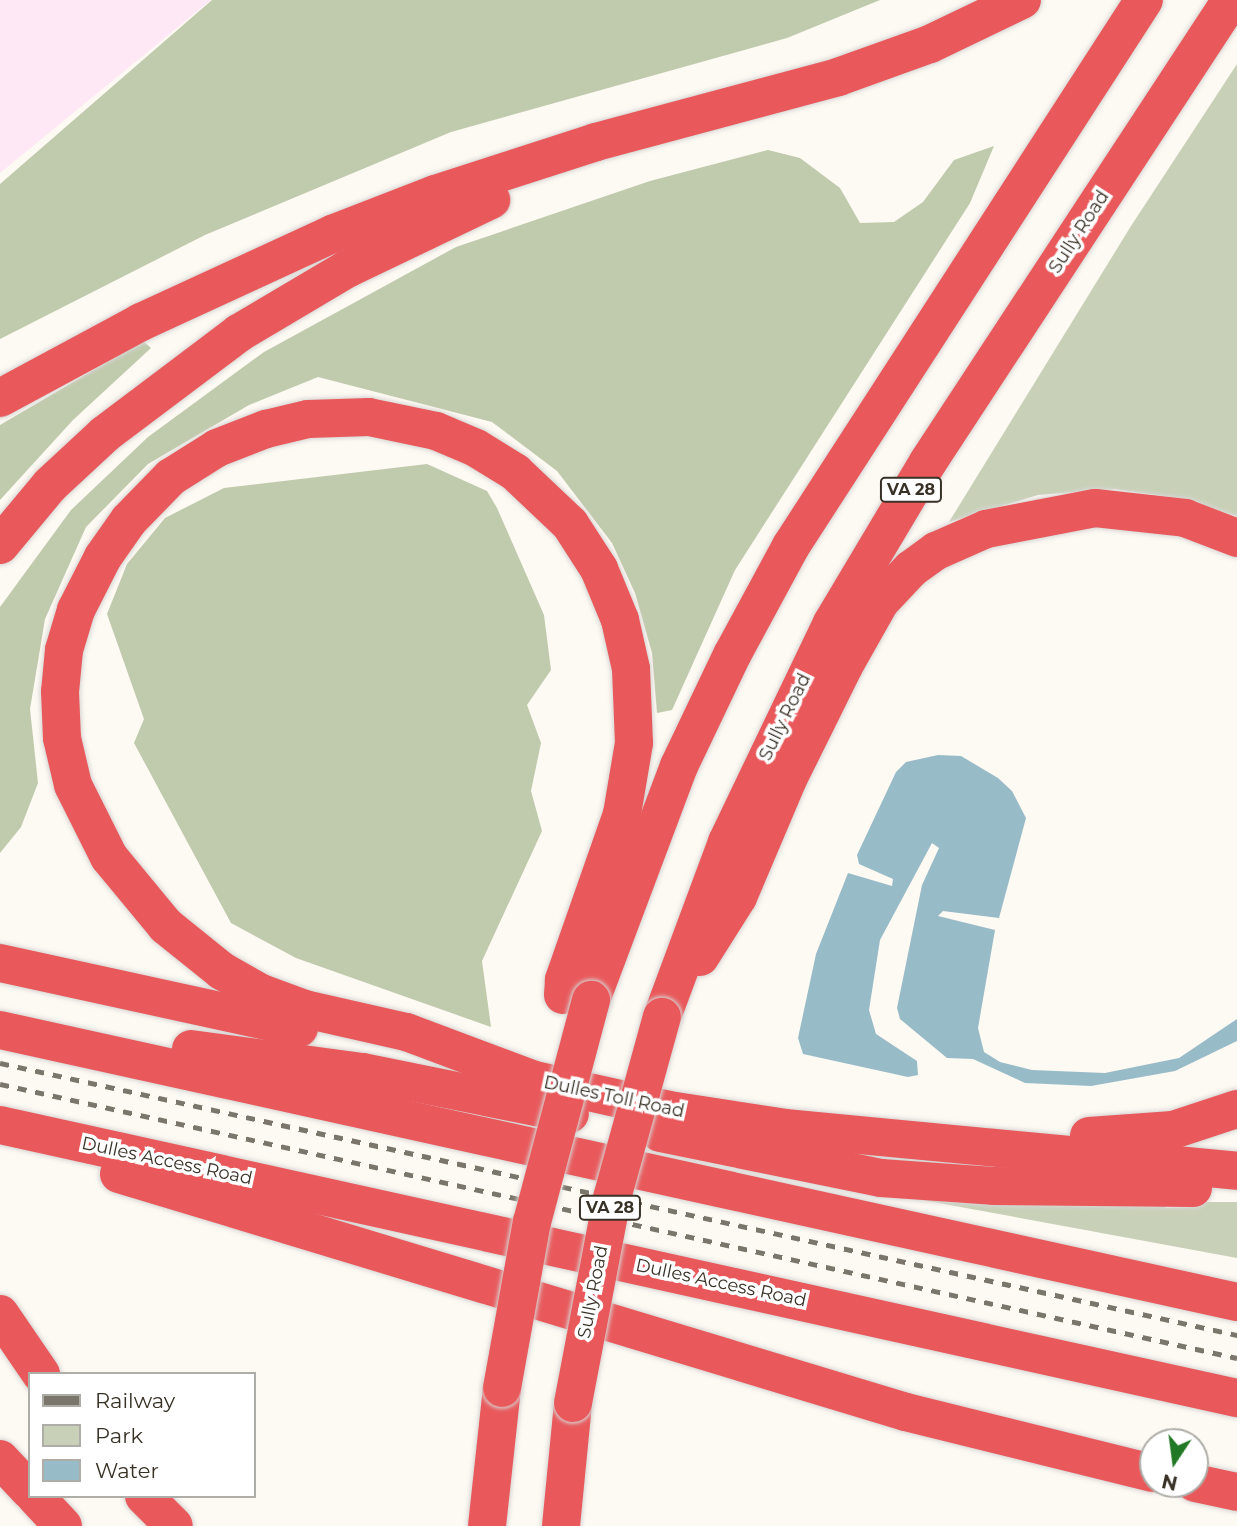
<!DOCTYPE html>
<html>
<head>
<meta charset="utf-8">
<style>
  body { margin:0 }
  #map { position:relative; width:1237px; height:1526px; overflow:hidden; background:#fdf9f3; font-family:Montserrat,sans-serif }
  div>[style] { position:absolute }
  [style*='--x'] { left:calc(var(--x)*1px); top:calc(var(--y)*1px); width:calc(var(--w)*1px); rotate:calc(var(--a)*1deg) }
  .commercial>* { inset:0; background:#ffe8f6 }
  .green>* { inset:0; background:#c8d1b7 }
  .forest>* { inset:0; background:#c0caac }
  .water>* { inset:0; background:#98bbc8 }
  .roads { filter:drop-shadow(0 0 2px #d7d6d4) drop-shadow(0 0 2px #d7d6d4) }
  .motorway>* { height:38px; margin:-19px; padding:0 19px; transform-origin:19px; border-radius:19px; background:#e9595c }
  .rail>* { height:5px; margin-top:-2.5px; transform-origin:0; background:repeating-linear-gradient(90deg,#7b766c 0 9px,transparent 0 18px) }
  .bridges { filter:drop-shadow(0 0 2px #d7d6d4) drop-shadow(0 0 2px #d7d6d4) }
  .motorway-bridge>* { height:38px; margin:-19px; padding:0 19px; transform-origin:19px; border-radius:19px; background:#e9595c }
  span { translate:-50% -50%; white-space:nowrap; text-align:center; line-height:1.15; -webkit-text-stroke:7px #fff; paint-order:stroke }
  .shield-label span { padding:2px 5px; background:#fff; border:2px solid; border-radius:5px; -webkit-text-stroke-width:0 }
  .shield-label { font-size:16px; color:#383126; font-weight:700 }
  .street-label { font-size:18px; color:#383126 }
  .legend { position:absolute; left:28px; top:1372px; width:228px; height:126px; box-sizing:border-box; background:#fff; border:2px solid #afada8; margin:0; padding:9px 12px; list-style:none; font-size:21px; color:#383126 }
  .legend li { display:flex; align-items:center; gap:14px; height:35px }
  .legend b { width:35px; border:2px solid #afada8 }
  .north { position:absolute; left:1139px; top:1428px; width:70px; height:70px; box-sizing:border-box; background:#fff; border:2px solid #afada8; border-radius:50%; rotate:193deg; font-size:19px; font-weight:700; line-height:28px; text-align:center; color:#383126 }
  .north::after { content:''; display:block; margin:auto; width:24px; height:32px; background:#227925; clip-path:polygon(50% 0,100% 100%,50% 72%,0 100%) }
</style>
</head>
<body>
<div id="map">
  <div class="commercial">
    <i style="clip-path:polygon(0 0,211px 0,0 173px)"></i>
  </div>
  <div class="green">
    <i style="clip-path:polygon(1237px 64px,1237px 516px,1177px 498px,1114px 489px,1038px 495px,949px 522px,1131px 226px)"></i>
    <i style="clip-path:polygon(917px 1199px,1150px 1203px,1167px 1208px,1196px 1207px,1197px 1202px,1237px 1202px,1237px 1258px)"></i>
  </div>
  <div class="forest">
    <i style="clip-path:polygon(212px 0,880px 0,787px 38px,451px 132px,205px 235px,0 339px,0 184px)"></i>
    <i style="clip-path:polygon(994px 146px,970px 203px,735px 570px,672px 710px,657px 713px,652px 653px,635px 593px,612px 543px,557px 471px,492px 422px,318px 377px,249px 405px,148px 464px,86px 527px,45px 619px,30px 709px,38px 783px,21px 827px,0 853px,0 607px,71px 510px,148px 437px,264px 352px,456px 247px,650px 181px,768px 150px,800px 158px,840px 188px,860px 223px,894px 222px,923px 202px,954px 160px)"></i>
    <i style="clip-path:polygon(143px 341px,151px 348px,73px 420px,0 500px,0 425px)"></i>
    <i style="clip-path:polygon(427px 464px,487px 491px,497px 508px,544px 615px,551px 670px,527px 705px,541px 743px,531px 791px,542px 831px,482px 961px,491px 1027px,296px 958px,231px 923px,134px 743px,144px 719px,107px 614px,127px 564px,165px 518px,224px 488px)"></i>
  </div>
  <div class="water">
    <i style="clip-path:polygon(938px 755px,961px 756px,998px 778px,1012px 791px,1026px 818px,999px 918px,943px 911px,938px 916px,995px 930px,978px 1028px,984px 1052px,1000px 1062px,1032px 1070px,1105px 1073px,1179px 1058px,1237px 1019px,1237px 1041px,1175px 1071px,1091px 1086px,1025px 1083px,973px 1059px,947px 1058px,900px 1019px,897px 1008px,922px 885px,939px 848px,932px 843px,880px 940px,869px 1010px,876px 1034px,917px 1061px,918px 1075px,908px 1077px,803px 1054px,798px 1038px,816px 954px,848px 873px,892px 886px,893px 879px,859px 864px,857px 855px,896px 772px,906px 762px)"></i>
  </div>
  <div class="roads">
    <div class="motorway">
      <i style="--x:0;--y:398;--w:160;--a:-28.3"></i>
      <i style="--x:141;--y:322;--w:210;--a:-24.7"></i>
      <i style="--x:332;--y:234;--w:110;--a:-21.2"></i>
      <i style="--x:435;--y:194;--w:169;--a:-17.9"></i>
      <i style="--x:596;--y:142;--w:251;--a:-15"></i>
      <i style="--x:838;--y:77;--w:98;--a:-19.7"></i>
      <i style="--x:930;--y:44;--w:102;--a:-25.6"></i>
      <i style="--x:0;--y:545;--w:78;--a:-50.2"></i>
      <i style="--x:50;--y:485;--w:75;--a:-42.8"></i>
      <i style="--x:105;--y:434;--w:168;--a:-37"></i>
      <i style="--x:239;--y:333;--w:126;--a:-30.7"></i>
      <i style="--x:347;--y:269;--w:160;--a:-25.6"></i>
      <i style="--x:700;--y:957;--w:71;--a:-57.7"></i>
      <i style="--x:738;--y:897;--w:128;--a:-67"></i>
      <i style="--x:788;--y:779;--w:126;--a:-63.6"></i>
      <i style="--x:844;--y:666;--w:73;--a:-60.6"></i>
      <i style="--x:880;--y:602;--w:45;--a:-46.8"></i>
      <i style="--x:911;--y:569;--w:31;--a:-36"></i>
      <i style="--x:936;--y:551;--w:55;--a:-23.7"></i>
      <i style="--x:986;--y:529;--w:111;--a:-10.9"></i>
      <i style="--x:1095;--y:508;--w:91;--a:6.3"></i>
      <i style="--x:1185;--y:518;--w:56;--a:21"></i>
      <i style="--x:0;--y:963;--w:306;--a:12.3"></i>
      <i style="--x:591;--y:1000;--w:250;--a:-69.4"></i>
      <i style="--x:679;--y:766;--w:123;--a:-64.5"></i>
      <i style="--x:732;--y:655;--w:124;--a:-61.6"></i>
      <i style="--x:791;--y:546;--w:650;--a:-57.12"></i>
      <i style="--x:662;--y:1017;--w:187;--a:-69.6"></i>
      <i style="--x:727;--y:842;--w:243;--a:-64.4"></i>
      <i style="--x:832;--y:623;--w:187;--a:-59.2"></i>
      <i style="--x:928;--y:462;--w:552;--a:-56.74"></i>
      <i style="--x:0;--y:1030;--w:1267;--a:12.4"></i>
      <i style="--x:191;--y:1049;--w:173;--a:7.7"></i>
      <i style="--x:362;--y:1072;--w:212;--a:11.4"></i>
      <i style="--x:532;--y:1079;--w:134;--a:-159.5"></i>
      <i style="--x:406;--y:1032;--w:104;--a:-167.2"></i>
      <i style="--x:305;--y:1009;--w:47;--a:-160"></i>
      <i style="--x:261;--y:993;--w:45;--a:-150.6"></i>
      <i style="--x:222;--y:971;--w:72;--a:-141.2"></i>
      <i style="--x:166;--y:926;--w:89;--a:-129.6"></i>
      <i style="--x:109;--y:857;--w:80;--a:-116.6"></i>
      <i style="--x:73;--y:785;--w:48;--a:-103.2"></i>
      <i style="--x:62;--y:738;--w:46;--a:-92.5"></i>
      <i style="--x:60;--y:692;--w:42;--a:-84.6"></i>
      <i style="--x:64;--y:650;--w:42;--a:-73.3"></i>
      <i style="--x:76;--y:610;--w:59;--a:-63"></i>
      <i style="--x:103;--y:557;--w:45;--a:-54.9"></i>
      <i style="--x:129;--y:520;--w:60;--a:-45.7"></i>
      <i style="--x:171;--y:477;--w:54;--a:-32.2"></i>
      <i style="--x:217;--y:448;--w:53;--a:-21.2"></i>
      <i style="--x:266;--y:429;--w:43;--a:-13.4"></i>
      <i style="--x:308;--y:419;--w:61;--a:-1.9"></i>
      <i style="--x:369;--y:417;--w:68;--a:11.8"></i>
      <i style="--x:436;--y:431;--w:43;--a:23"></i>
      <i style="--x:476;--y:448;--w:46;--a:31.6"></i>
      <i style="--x:515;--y:472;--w:76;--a:43.4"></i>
      <i style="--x:570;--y:524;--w:54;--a:57.2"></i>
      <i style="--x:599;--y:569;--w:55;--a:67.6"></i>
      <i style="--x:620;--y:620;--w:50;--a:77.3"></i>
      <i style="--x:631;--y:669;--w:74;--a:87.7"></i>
      <i style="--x:634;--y:743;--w:72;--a:99.6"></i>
      <i style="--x:622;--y:814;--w:176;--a:109.3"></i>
      <i style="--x:564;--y:980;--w:15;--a:94"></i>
      <i style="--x:535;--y:1080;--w:137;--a:12.6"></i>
      <i style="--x:669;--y:1110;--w:117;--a:8.8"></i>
      <i style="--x:785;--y:1128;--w:454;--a:5.4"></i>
      <i style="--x:0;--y:1125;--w:1267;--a:12.45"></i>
      <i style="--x:660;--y:1133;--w:226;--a:11.5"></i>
      <i style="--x:881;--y:1178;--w:113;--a:4"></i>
      <i style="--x:994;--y:1186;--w:199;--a:0.6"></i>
      <i style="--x:1089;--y:1136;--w:84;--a:-4.1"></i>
      <i style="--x:1173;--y:1130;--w:67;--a:-18.2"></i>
      <i style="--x:119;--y:1174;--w:822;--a:16.83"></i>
      <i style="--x:906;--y:1412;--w:254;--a:13.9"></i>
      <i style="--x:0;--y:1314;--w:73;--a:55.7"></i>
      <i style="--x:0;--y:1459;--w:44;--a:46.8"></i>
      <i style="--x:1195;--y:1483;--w:43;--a:12.1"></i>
      <i style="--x:35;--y:1496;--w:41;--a:47"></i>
      <i style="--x:144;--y:1496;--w:42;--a:45"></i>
      <i style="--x:487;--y:1526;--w:139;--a:-83.8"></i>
      <i style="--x:561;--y:1526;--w:124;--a:-84.4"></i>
    </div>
  </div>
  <div class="rail">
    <i style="--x:0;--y:1063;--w:1267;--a:12.4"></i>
    <i style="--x:0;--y:1084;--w:1267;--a:12.49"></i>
  </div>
  <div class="bridges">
    <div class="motorway-bridge">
      <i style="--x:502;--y:1388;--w:169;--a:-79.8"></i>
      <i style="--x:532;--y:1222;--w:230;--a:-75.1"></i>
      <i style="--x:573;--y:1403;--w:209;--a:-79.2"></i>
      <i style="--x:612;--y:1198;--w:188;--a:-74.6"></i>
    </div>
  </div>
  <div class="shield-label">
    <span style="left:911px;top:490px">VA 28</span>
    <span style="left:610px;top:1208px">VA 28</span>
  </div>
  <div class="street-label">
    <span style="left:1079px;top:232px;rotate:-57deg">Sully Road</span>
    <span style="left:785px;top:717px;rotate:-64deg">Sully Road</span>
    <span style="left:614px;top:1097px;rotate:12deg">Dulles Toll Road</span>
    <span style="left:167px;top:1161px;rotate:12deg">Dulles Access Road</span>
    <span style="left:721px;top:1283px;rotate:12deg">Dulles Access Road</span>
    <span style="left:593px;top:1292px;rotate:-79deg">Sully Road</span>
  </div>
  <ul class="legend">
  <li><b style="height:9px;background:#7b766c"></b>Railway</li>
  <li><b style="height:19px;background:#c8d1b7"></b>Park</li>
  <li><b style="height:19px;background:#98bbc8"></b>Water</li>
  </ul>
  <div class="north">N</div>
</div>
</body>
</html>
